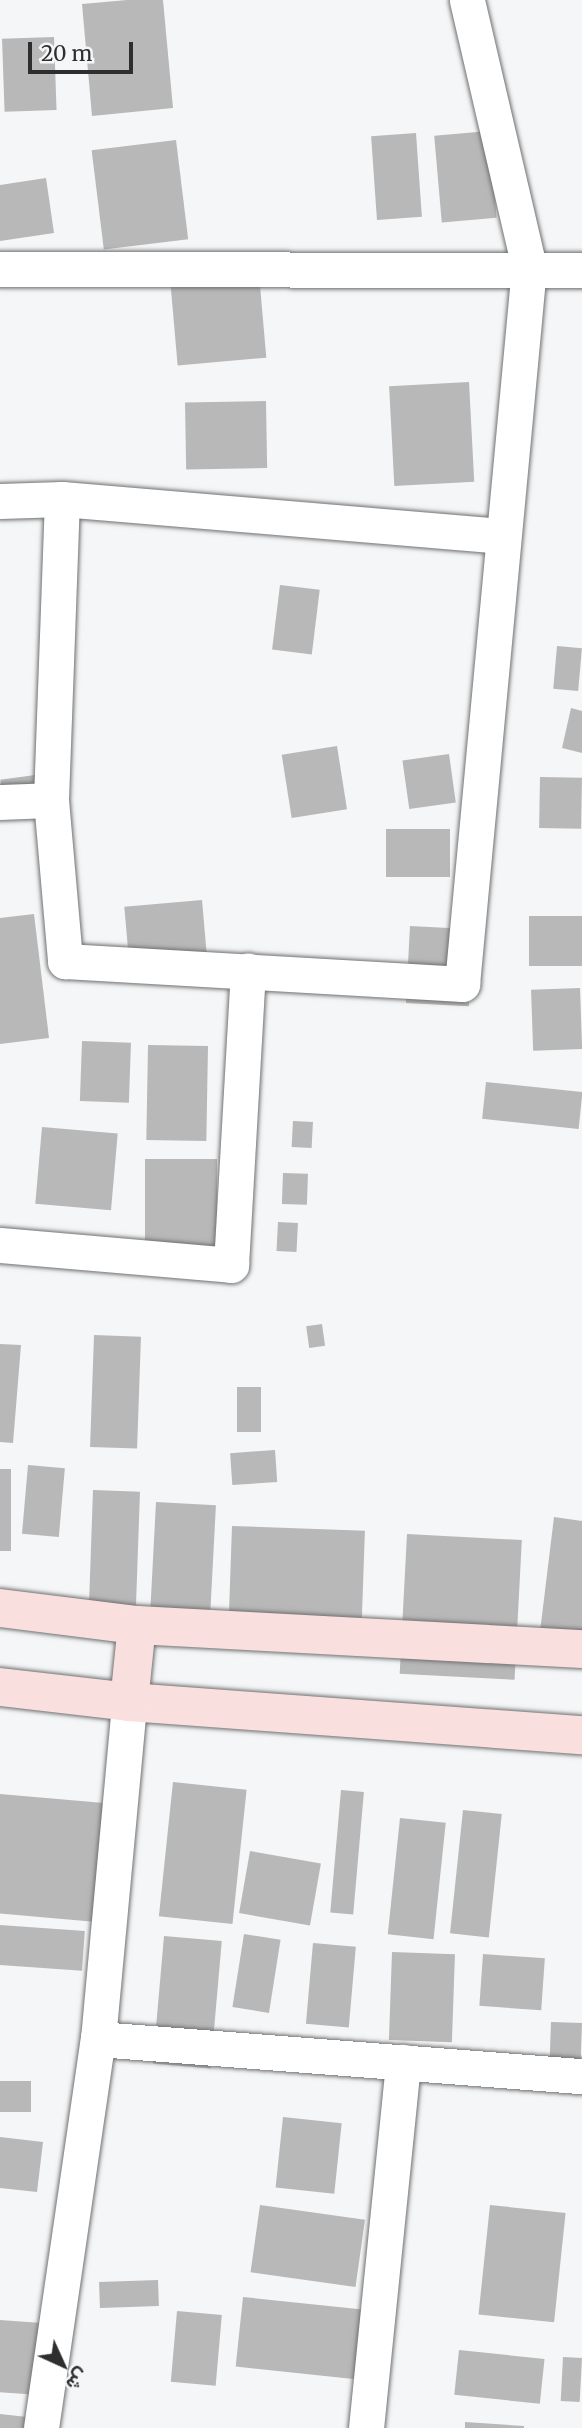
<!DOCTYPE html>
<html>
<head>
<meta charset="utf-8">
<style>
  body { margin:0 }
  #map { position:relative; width:582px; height:2428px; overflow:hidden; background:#f5f6f7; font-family:Merriweather,Vazirmatn,serif }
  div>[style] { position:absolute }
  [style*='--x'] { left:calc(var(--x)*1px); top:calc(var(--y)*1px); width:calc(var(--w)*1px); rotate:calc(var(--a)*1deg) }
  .building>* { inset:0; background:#b9b8b8; transform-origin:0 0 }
  .roads { filter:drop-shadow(0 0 2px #717172) drop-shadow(0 0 2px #717172) }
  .street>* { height:35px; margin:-17.5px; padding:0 17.5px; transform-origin:17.5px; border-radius:17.5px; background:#fff }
  .secondary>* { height:38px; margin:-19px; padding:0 19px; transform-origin:19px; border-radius:19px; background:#f9e0de }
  span { translate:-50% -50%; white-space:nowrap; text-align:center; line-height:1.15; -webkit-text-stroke:5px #f5f6f7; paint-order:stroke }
  .north { position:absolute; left:28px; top:2330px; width:70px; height:70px; -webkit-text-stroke:5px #f5f6f7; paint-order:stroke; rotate:135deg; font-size:19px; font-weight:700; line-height:28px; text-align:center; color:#2e2e2e }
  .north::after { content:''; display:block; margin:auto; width:24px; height:32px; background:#2e2e2e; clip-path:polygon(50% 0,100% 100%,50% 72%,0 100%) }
  .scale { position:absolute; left:28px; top:42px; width:105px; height:32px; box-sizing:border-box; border:4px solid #2e2e2e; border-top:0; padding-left:9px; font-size:21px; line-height:24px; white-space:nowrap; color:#2e2e2e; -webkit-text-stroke:5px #f5f6f7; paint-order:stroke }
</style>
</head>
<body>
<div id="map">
  <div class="building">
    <i style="clip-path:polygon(127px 0,163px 0,173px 108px,92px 116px,82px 4px)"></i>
    <i style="left:54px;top:37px;width:73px;height:52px;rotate:88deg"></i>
    <i style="left:489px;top:131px;width:87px;height:55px;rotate:85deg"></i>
    <i style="left:416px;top:133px;width:84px;height:45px;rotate:86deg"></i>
    <i style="left:176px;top:140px;width:100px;height:85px;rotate:83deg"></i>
    <i style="clip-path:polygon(46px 178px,54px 233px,0 241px,0 185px)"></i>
    <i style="left:259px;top:274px;width:84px;height:89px;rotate:85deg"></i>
    <i style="left:469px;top:382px;width:100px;height:80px;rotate:87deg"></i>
    <i style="left:266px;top:401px;width:67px;height:81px;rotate:89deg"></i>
    <i style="left:280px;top:585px;width:40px;height:65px;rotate:7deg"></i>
    <i style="left:557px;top:646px;width:25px;height:43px;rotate:5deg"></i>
    <i style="clip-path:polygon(571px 708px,582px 711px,582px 753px,562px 748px)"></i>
    <i style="left:337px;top:746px;width:64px;height:56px;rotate:81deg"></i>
    <i style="left:449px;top:754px;width:49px;height:47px;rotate:82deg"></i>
    <i style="left:35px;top:775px;width:30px;height:35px;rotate:82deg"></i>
    <i style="left:540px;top:777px;width:42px;height:51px;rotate:1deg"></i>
    <i style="left:450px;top:829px;width:48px;height:64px;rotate:90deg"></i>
    <i style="left:202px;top:900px;width:74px;height:78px;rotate:85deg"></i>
    <i style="clip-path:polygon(34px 914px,49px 1038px,0 1044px,0 918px)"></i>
    <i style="left:582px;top:916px;width:50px;height:53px;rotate:90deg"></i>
    <i style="left:410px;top:926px;width:63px;height:77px;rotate:3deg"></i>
    <i style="left:580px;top:988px;width:61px;height:49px;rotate:88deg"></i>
    <i style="left:82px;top:1041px;width:49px;height:60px;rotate:2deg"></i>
    <i style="left:148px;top:1045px;width:60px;height:95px;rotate:1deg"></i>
    <i style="left:486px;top:1082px;width:97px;height:37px;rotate:6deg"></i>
    <i style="left:293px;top:1121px;width:20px;height:26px;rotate:3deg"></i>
    <i style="left:42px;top:1127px;width:76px;height:77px;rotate:5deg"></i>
    <i style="left:145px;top:1159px;width:72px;height:87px"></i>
    <i style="left:283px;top:1173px;width:25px;height:31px;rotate:2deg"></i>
    <i style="left:278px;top:1222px;width:20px;height:29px;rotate:3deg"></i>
    <i style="left:322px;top:1324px;width:22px;height:16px;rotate:82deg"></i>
    <i style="left:94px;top:1335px;width:47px;height:112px;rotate:2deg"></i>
    <i style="clip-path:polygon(0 1344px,21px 1345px,13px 1443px,0 1442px)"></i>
    <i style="left:261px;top:1387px;width:45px;height:24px;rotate:90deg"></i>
    <i style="left:275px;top:1450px;width:32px;height:45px;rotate:86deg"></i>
    <i style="left:28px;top:1465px;width:37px;height:69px;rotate:5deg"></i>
    <i style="left:0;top:1469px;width:11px;height:82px"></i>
    <i style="left:93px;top:1490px;width:47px;height:131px;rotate:2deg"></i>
    <i style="left:156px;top:1502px;width:60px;height:119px;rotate:3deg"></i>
    <i style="clip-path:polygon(554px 1517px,582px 1521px,582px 1645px,539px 1640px)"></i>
    <i style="left:232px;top:1526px;width:133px;height:98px;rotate:2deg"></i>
    <i style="left:407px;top:1534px;width:115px;height:140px;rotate:3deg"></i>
    <i style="left:173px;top:1782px;width:74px;height:135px;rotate:6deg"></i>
    <i style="left:341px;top:1790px;width:23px;height:123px;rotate:5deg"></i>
    <i style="left:0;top:1794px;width:113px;height:119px;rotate:5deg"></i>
    <i style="left:463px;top:1810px;width:39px;height:124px;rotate:6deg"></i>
    <i style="left:400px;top:1818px;width:46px;height:117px;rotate:6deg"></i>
    <i style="left:250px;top:1851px;width:72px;height:63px;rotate:10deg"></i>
    <i style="left:0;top:1925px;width:85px;height:40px;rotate:4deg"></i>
    <i style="left:244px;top:1934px;width:37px;height:74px;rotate:9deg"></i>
    <i style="left:164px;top:1936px;width:58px;height:128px;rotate:5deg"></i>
    <i style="left:313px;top:1943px;width:43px;height:81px;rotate:5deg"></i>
    <i style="left:392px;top:1952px;width:63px;height:88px;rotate:2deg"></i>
    <i style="left:483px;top:1954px;width:62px;height:52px;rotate:4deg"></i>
    <i style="left:551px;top:2022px;width:31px;height:67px;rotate:2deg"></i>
    <i style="left:0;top:2081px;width:31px;height:31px"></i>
    <i style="left:283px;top:2117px;width:59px;height:71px;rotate:6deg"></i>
    <i style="clip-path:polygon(0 2137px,43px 2142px,37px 2192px,0 2188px)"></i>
    <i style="left:260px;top:2205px;width:106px;height:68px;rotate:8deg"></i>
    <i style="left:490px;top:2205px;width:76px;height:110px;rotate:6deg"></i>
    <i style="left:158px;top:2280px;width:26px;height:59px;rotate:88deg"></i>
    <i style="left:243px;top:2297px;width:130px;height:70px;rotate:6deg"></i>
    <i style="left:177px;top:2311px;width:45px;height:71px;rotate:5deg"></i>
    <i style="left:0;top:2320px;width:56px;height:72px;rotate:4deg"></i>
    <i style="left:459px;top:2350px;width:86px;height:45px;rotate:6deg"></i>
    <i style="left:563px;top:2357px;width:19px;height:44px;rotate:3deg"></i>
    <i style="clip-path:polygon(0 2414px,27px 2417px,26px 2428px,0 2428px)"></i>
    <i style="clip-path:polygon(465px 2422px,524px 2426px,524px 2428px,465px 2428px)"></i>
  </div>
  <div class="roads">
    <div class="street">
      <i style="--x:0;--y:269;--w:582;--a:0.1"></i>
      <i style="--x:62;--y:499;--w:301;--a:92.1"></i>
      <i style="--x:51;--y:800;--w:162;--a:85"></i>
      <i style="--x:65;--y:961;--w:398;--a:3.3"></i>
      <i style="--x:462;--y:984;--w:720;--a:-84.66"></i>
      <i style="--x:529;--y:267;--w:274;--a:-103.1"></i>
      <i style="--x:0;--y:501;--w:62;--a:-1.8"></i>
      <i style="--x:62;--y:499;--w:441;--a:4.8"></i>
      <i style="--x:0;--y:802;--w:51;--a:-2.2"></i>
      <i style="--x:0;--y:1245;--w:232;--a:4.9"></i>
      <i style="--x:231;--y:1265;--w:295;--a:-86.7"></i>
      <i style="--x:98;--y:2039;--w:485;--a:4.4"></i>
      <i style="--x:41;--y:2428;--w:393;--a:-81.7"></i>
      <i style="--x:98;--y:2039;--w:338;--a:-84.7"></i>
      <i style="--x:366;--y:2428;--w:368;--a:-84.2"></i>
    </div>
    <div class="secondary">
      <i style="--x:0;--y:1608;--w:138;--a:7.1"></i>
      <i style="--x:137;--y:1625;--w:446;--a:3.1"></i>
      <i style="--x:0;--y:1687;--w:130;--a:6.6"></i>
      <i style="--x:129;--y:1702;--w:454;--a:4.2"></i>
      <i style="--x:129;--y:1702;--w:77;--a:-84.1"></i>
    </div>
  </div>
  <div class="north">ش</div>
  <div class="scale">20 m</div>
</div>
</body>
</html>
